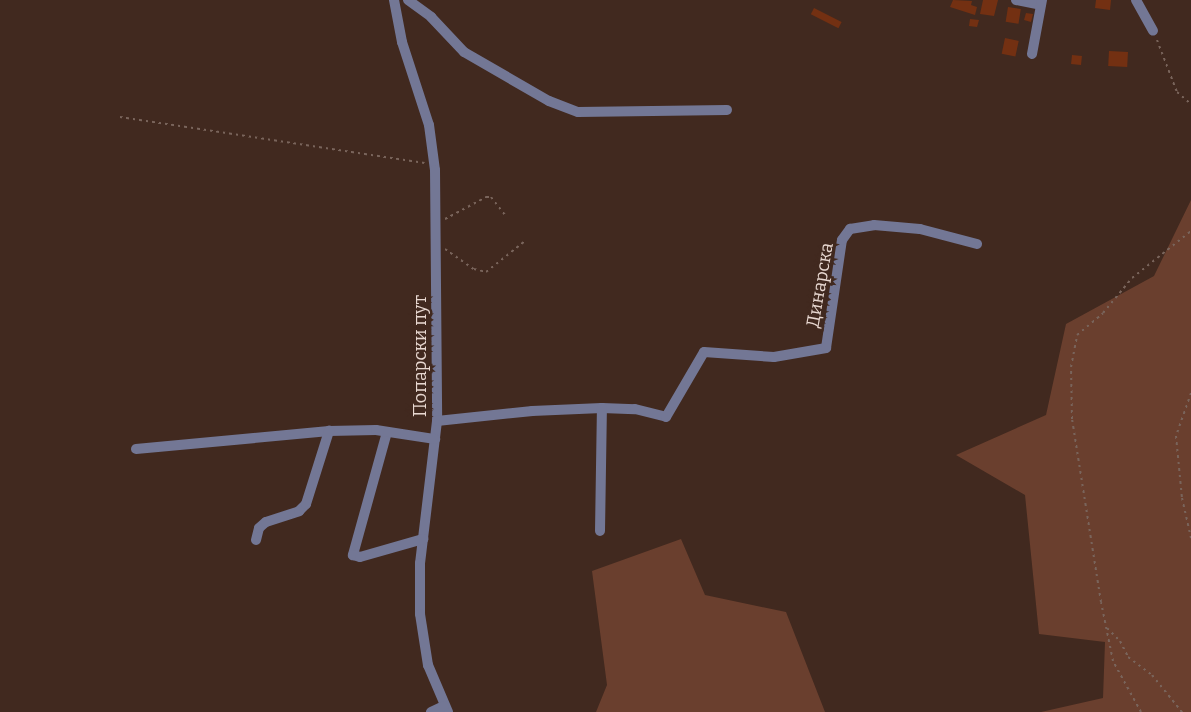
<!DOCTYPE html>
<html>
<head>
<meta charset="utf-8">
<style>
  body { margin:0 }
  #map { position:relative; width:1191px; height:712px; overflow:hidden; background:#41291f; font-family:Bitter,serif }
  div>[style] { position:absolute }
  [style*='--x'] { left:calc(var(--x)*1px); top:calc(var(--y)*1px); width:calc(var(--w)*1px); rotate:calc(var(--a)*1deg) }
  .green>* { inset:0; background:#6a3f2e }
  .building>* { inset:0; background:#733012; transform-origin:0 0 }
  .path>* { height:2px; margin-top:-1px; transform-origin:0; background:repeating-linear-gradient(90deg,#79645b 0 2.5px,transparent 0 6.5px) }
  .minor>* { height:10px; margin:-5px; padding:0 5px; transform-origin:5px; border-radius:5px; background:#737795 }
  span { translate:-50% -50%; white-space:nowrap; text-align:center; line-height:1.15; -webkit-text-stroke:5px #41291f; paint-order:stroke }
  .street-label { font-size:18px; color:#e8d8d1 }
</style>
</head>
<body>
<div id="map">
  <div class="green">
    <i style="clip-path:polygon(1191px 200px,1191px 712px,1041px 712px,1103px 698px,1105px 642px,1039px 634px,1025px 495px,956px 455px,1046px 415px,1066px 324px,1154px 276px)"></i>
    <i style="clip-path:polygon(681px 539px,705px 595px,786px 612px,825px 712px,596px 712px,607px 685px,592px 571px)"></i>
  </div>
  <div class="building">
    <i style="clip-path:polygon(953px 0,972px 1px,971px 5px,977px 7px,975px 15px,950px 7px)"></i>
    <i style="clip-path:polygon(983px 0,998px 0,994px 16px,980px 14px)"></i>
    <i style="clip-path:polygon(1096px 0,1111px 0,1110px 10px,1095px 8px)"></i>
    <i style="left:1008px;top:7px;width:13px;height:15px;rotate:9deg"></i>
    <i style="left:814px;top:8px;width:31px;height:7px;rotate:27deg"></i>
    <i style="clip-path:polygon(1026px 13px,1033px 14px,1031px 22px,1024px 20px)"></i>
    <i style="clip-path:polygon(970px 19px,979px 20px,977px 27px,969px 26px)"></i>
    <i style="left:1005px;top:38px;width:14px;height:16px;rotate:12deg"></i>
    <i style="left:1109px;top:51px;width:19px;height:15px;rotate:3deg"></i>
    <i style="left:1072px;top:55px;width:10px;height:9px;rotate:6deg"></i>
  </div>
  <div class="path">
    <i style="--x:1157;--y:40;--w:56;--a:69"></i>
    <i style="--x:1177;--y:92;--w:18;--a:41"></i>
    <i style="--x:120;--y:117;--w:308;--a:8.6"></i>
    <i style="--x:445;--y:219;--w:47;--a:-28.2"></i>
    <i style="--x:486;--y:197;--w:5;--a:0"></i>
    <i style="--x:491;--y:197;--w:23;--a:52"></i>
    <i style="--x:445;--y:249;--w:35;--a:35"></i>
    <i style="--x:474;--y:269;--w:12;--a:14"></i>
    <i style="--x:486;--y:272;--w:50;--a:-38.5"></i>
    <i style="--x:1191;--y:393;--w:46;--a:109.2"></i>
    <i style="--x:1176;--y:436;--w:62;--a:84.5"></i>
    <i style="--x:1182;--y:498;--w:41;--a:77.3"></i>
    <i style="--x:1107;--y:628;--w:18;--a:45"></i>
    <i style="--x:1120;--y:641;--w:18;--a:63"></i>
    <i style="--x:1128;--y:657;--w:30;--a:37"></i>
    <i style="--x:1152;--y:675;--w:48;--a:51"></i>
    <i style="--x:1141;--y:712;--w:58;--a:-118.8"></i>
    <i style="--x:1113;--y:661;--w:60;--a:-101.5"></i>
    <i style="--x:1101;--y:602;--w:185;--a:-99"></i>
    <i style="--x:1072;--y:419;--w:52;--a:-91.1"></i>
    <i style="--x:1071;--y:367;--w:33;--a:-79"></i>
    <i style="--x:1077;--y:335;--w:34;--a:-40"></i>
    <i style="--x:1103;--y:313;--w:45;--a:-50.4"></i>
    <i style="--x:1132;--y:278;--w:75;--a:-38.5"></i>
  </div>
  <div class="minor">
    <i style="--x:394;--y:0;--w:43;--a:79.2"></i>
    <i style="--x:402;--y:42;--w:87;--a:72"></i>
    <i style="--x:429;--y:125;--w:45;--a:82.4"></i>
    <i style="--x:435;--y:170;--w:251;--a:89.5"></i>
    <i style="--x:437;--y:421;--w:143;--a:96.8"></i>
    <i style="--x:420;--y:563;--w:51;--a:90"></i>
    <i style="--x:420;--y:614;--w:52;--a:81.1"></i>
    <i style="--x:428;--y:665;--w:51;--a:66.9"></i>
    <i style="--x:408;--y:0;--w:29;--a:36"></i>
    <i style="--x:431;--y:17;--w:48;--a:46.7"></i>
    <i style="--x:464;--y:52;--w:98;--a:30"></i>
    <i style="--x:549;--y:101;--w:31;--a:21"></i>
    <i style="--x:578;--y:112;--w:149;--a:-0.8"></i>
    <i style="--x:1016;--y:0;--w:25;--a:11"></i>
    <i style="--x:1136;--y:0;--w:35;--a:61"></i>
    <i style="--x:1032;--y:54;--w:55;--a:-79.5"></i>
    <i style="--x:437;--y:421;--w:96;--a:-6"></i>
    <i style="--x:532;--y:411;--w:70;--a:-2.5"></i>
    <i style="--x:602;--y:408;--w:33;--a:2"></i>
    <i style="--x:635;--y:409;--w:32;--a:14"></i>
    <i style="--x:666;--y:417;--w:75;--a:-59.7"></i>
    <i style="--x:704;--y:352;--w:70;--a:4.1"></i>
    <i style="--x:774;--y:357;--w:53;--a:-9.8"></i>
    <i style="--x:826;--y:348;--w:109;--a:-81.6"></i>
    <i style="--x:842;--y:240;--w:14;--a:-54"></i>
    <i style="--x:850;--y:229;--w:24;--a:-9"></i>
    <i style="--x:874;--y:225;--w:46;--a:5"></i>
    <i style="--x:920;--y:229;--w:59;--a:14.7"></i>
    <i style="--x:387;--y:432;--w:128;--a:105.5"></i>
    <i style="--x:353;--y:555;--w:7;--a:16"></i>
    <i style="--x:360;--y:557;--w:66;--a:-15.9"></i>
    <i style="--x:136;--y:449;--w:194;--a:-5.3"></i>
    <i style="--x:329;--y:431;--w:47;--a:-1.2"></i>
    <i style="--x:376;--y:430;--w:60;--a:8.7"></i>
    <i style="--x:600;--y:531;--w:123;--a:-89.1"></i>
    <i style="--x:256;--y:540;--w:12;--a:-76"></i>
    <i style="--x:259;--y:528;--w:9;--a:-41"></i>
    <i style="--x:266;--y:522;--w:35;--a:-18"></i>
    <i style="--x:299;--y:511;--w:10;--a:-45"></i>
    <i style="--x:306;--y:504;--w:77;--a:-72.5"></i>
    <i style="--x:431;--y:712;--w:14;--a:-25"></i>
  </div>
  <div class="street-label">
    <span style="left:820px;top:285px;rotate:-80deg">Динарска</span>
    <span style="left:420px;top:356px;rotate:-90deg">Попарски пут</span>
  </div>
</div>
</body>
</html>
